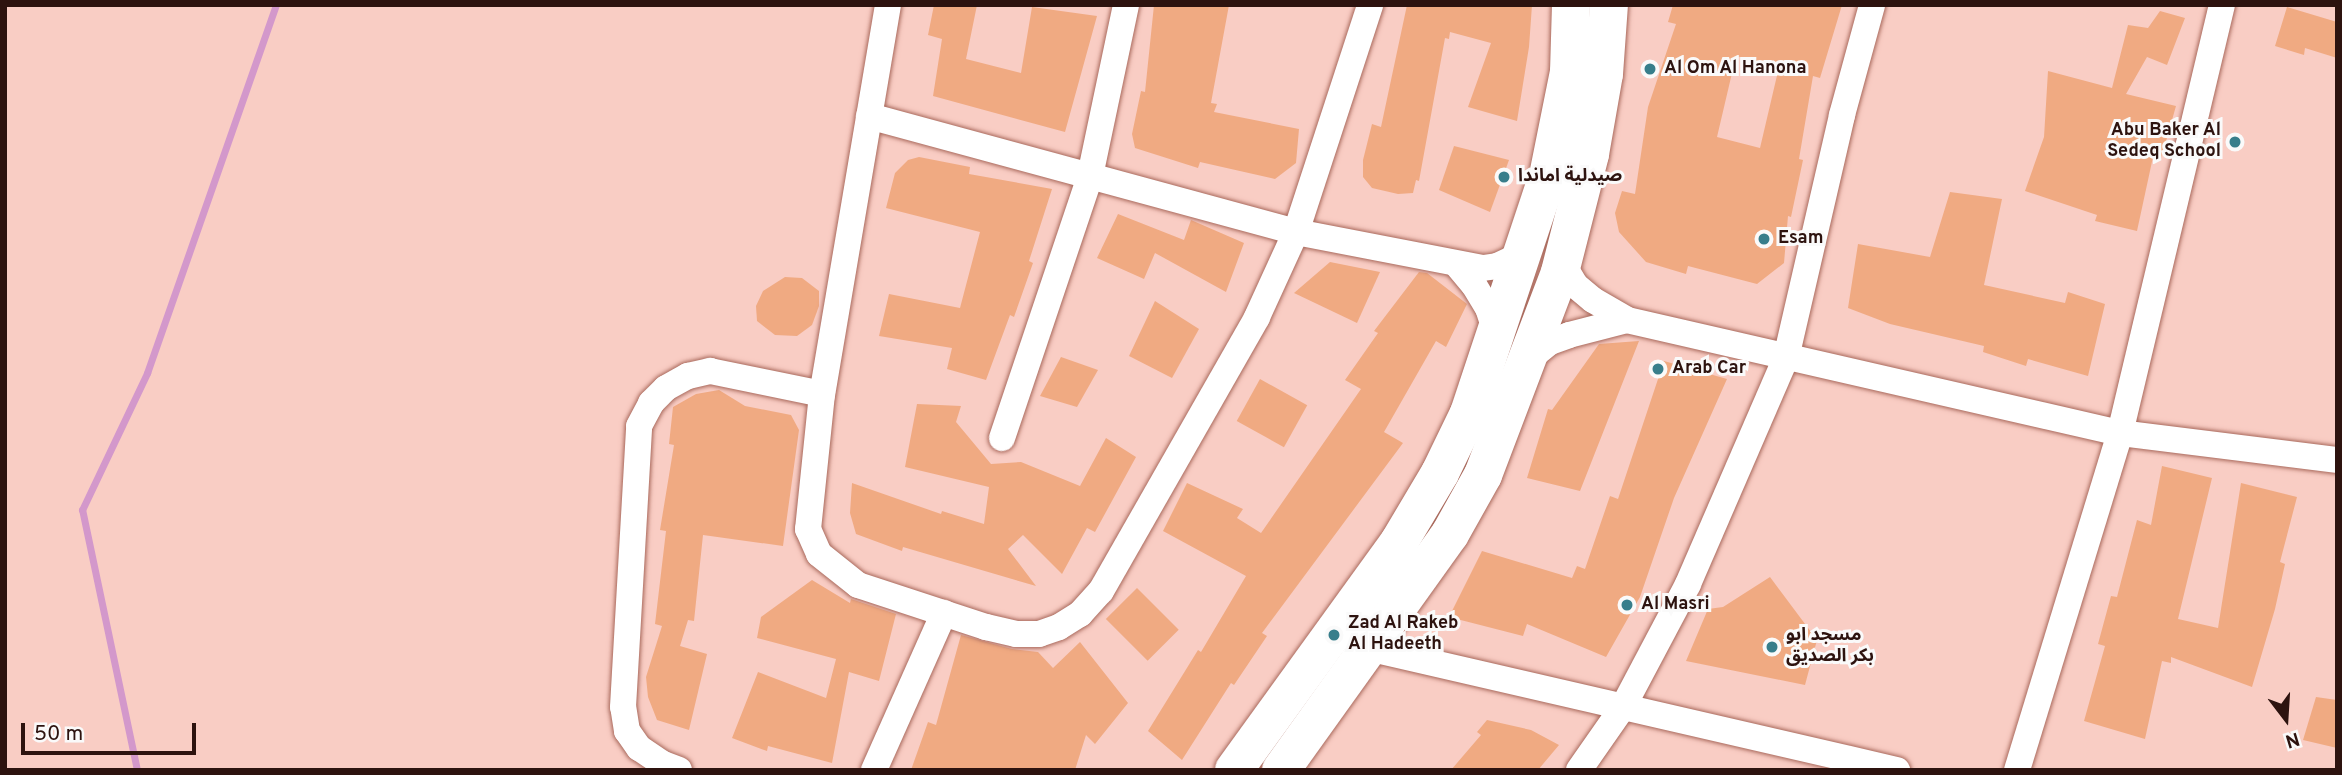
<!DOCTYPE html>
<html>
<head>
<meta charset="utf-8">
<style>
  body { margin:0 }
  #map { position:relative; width:2342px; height:775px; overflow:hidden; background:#f9cdc4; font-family:Overpass,"Noto Sans Arabic",sans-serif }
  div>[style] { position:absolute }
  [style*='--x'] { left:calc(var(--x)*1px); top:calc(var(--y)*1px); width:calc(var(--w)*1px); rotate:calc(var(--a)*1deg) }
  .stream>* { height:7px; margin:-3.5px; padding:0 3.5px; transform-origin:3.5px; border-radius:3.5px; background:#d398cb }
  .building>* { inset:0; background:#f0aa82; transform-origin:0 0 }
  .roads { filter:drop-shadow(0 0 2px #a9695c) drop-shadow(0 0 2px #a9695c) }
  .street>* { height:26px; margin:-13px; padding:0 13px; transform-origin:13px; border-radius:13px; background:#fff }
  .primary>* { height:38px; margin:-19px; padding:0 19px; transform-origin:19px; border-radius:19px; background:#fff }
  .dots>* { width:19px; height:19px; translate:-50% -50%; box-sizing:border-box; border:4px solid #fafafa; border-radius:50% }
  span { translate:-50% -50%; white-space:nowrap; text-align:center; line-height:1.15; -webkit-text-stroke:6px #fafafa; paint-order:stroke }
  .poi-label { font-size:18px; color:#2d130f; font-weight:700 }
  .left { translate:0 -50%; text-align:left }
  .right { translate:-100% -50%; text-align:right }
  .frame { position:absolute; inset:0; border:7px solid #2d130f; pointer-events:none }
  .north { position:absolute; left:2251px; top:684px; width:70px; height:70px; -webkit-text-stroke:5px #fafafa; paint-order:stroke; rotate:163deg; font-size:19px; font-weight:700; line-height:28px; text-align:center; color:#2d130f }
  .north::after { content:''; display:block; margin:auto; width:24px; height:32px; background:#2d130f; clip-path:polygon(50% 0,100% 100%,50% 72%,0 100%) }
  .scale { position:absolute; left:21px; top:723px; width:175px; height:32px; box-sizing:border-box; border:4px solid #2d130f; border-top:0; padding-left:9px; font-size:21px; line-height:24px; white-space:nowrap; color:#2d130f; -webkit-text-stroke:5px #fafafa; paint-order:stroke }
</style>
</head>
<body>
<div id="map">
  <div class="stream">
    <i style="--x:137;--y:770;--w:266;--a:-101.9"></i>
    <i style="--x:82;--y:510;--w:152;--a:-64.6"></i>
    <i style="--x:147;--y:373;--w:390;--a:-70.7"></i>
  </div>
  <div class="building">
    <i style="clip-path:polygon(934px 5px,977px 5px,966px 59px,1021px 73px,1032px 7px,1097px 16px,1065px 132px,933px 96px,942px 39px,928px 35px)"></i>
    <i style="clip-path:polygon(1154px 5px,1229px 5px,1211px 103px,1217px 104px,1214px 112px,1299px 129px,1296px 163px,1275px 179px,1200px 162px,1198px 168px,1135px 148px,1132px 134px,1141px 91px,1145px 92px)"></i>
    <i style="clip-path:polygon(1407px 5px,1532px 5px,1529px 47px,1517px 121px,1468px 107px,1491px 43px,1450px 32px,1449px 39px,1445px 38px,1419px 181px,1416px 180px,1413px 193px,1398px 194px,1372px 188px,1363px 177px,1363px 160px,1372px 124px,1381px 127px)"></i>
    <i style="clip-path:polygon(evenodd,1673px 5px,1842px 5px,1820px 78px,1813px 76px,1799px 159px,1803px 160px,1791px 217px,1788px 216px,1784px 263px,1757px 284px,1688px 266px,1686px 274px,1646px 262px,1619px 232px,1615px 213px,1622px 191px,1635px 194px,1648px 107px,1676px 24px,1668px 22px,1673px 5px,1736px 56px,1779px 67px,1760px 148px,1717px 137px,1736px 56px)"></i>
    <i style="clip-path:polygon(2287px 7px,2337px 22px,2337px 58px,2305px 48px,2304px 55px,2275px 46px)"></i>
    <i style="clip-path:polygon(2160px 11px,2185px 18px,2167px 65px,2147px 57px,2126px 94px,2176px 106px,2161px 159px,2153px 157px,2137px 231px,2095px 221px,2097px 215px,2025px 191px,2044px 137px,2048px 71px,2112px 88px,2128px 25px,2148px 28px)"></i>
    <i style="clip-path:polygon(1454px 146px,1509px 160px,1490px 212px,1439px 190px)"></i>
    <i style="clip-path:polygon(919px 157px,970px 167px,969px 174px,1052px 189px,1029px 261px,1033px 263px,1014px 317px,1010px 315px,986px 380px,947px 369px,952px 348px,879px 336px,889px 294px,960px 308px,980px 232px,886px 208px,895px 173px,908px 160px)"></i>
    <i style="clip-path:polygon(1950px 192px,2002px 199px,1984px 285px,2065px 303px,2068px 292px,2105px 304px,2088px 376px,2028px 359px,2026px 366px,1983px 352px,1984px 346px,1890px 324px,1848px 308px,1858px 244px,1930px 257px)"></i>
    <i style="clip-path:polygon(1118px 214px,1184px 240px,1191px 220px,1244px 243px,1226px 292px,1155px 253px,1144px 279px,1097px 258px)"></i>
    <i style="clip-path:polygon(1330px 262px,1380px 272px,1357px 323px,1294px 293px)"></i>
    <i style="clip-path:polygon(1419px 272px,1427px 273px,1467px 304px,1446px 347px,1436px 341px,1384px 432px,1403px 443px,1262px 633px,1267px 636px,1234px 685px,1231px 683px,1182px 760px,1148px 731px,1198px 650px,1201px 652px,1246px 576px,1163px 531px,1187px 483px,1243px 509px,1237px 518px,1261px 533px,1361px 389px,1345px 380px,1378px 333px,1374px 331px)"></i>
    <i style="clip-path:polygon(785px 277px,802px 278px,819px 291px,819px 306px,812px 325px,797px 336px,775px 335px,757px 321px,756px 306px,763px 291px)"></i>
    <i style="clip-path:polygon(1155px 301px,1199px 329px,1172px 378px,1129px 356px)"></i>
    <i style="clip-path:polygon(1639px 341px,1580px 491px,1527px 478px,1548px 409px,1552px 410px,1599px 344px)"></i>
    <i style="clip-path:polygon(1061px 357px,1098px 370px,1077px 407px,1040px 396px)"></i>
    <i style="clip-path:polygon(1664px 361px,1727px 379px,1674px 498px,1640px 597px,1606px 657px,1527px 624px,1523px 636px,1449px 617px,1482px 551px,1572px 578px,1577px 566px,1585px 569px,1610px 496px,1618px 499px)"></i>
    <i style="left:1260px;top:379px;width:54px;height:48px;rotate:29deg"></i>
    <i style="clip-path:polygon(719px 390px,745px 406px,791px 415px,799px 430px,783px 546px,703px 535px,694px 621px,688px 620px,680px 646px,707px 654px,689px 730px,657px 720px,648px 697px,646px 677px,662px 626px,655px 624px,666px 531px,660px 530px,674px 445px,669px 444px,673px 407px,696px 394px)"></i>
    <i style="clip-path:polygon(917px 404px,961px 406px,956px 422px,991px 464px,1021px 462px,1080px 486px,1106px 438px,1136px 457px,1095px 532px,1087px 528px,1062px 574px,1023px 535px,1008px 549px,1036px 586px,903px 547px,902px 551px,856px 534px,850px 513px,852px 483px,941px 514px,942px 511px,984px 524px,989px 487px,905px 467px)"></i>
    <i style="clip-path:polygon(2162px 466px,2212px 478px,2178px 619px,2218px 628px,2241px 483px,2297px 497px,2280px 562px,2285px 564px,2275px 609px,2252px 687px,2171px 657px,2171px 663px,2162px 661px,2145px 739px,2084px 721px,2105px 646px,2098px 644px,2111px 596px,2117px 597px,2137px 520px,2151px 525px)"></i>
    <i style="clip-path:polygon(1770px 577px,1817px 640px,1805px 685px,1686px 661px,1708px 609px,1723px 607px)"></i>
    <i style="clip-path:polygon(812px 580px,850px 603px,851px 599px,896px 614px,879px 681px,849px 672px,832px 763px,768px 746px,767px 751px,732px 738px,758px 672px,826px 698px,836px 659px,757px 638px,761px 617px)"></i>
    <i style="left:1137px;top:588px;width:59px;height:44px;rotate:45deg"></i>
    <i style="clip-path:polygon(961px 635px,1012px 649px,1038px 652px,1053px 668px,1080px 642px,1128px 703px,1095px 744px,1086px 735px,1075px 770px,911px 770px,928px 722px,936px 725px)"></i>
    <i style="clip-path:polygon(2316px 697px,2337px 700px,2337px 748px,2303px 740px)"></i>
    <i style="clip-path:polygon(1487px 720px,1531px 730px,1559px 745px,1538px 770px,1451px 770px,1481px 735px,1477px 732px)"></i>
  </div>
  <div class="roads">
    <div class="street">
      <i style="--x:888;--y:5;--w:395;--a:99.6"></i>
      <i style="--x:822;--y:394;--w:136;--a:95.9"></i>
      <i style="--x:808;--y:529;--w:27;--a:66"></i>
      <i style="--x:819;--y:554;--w:50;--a:38.5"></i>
      <i style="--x:858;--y:585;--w:135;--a:18.2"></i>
      <i style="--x:986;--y:627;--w:31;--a:13"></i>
      <i style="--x:1016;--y:634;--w:23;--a:0"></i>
      <i style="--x:1039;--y:634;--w:21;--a:-19"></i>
      <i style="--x:1059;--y:627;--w:25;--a:-32"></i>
      <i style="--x:1080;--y:614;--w:31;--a:-48"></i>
      <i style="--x:1101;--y:591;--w:315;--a:-60.3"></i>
      <i style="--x:1257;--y:317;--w:94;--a:-65.4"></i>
      <i style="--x:1296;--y:232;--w:239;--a:-71.9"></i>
      <i style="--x:869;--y:116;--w:442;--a:15.2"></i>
      <i style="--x:1296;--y:232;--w:190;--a:10.9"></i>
      <i style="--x:1483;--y:268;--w:14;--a:-8"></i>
      <i style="--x:1497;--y:266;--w:29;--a:-25"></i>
      <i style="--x:1562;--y:263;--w:26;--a:59"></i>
      <i style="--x:1575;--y:285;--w:23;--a:40"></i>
      <i style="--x:1593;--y:300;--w:39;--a:30"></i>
      <i style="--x:1627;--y:320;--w:506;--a:12.91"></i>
      <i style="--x:2120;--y:433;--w:219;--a:7.1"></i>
      <i style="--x:1457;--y:265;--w:26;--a:50"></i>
      <i style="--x:1474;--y:285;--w:27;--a:59"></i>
      <i style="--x:1488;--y:308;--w:25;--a:72"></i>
      <i style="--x:1529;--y:359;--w:27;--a:-39"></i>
      <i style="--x:1550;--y:342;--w:20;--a:-20"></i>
      <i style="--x:1569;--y:335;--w:60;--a:-14.5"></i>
      <i style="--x:1002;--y:438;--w:276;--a:-71.4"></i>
      <i style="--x:1090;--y:176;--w:175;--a:-78.1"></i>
      <i style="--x:1357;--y:642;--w:13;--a:29"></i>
      <i style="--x:1368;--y:648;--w:543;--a:12.99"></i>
      <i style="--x:679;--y:770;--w:17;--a:-159"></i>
      <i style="--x:663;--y:764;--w:29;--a:-146"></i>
      <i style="--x:639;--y:748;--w:21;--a:-125"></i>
      <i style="--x:627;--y:731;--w:24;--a:-99"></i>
      <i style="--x:623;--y:707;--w:281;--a:-86.7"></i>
      <i style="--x:639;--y:426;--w:26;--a:-62"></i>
      <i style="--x:651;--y:403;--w:21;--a:-45"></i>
      <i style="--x:666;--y:388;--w:25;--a:-29"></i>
      <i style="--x:688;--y:376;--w:23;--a:-13"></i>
      <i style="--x:710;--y:371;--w:114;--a:11.6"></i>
      <i style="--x:874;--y:770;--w:172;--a:-66"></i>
      <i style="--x:1579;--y:770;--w:77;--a:-55.1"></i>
      <i style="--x:1623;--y:707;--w:139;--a:-62.1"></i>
      <i style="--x:1688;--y:584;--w:246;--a:-66.6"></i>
      <i style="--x:1786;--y:358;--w:249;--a:-77"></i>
      <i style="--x:1842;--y:115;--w:114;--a:-74.7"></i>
      <i style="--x:2017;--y:770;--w:352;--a:-73"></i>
      <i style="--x:2120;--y:433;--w:440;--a:-76.6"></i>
    </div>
    <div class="primary">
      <i style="--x:1234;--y:770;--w:281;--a:-54.1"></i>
      <i style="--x:1399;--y:542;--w:80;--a:-59.3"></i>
      <i style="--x:1440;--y:473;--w:67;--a:-64.2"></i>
      <i style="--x:1469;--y:413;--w:250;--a:-71.6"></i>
      <i style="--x:1548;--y:176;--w:106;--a:-78.6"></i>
      <i style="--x:1569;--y:72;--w:67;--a:-88.3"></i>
      <i style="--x:1281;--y:770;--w:290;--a:-54.4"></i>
      <i style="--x:1450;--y:534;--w:68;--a:-60.8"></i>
      <i style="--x:1483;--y:475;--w:217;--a:-69.2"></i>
      <i style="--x:1560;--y:272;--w:122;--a:-75.7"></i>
      <i style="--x:1590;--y:154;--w:81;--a:-80.1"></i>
      <i style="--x:1604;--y:74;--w:69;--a:-85.9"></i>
    </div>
  </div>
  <div class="dots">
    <i style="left:1650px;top:69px;background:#387e8b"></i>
    <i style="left:2235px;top:142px;background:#387e8b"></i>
    <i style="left:1504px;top:177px;background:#387e8b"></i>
    <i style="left:1764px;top:239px;background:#387e8b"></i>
    <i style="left:1658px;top:369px;background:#387e8b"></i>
    <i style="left:1627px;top:605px;background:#387e8b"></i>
    <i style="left:1334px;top:635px;background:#387e8b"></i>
    <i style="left:1772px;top:647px;background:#387e8b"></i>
  </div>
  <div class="poi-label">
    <span class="left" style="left:1664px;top:69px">Al Om Al Hanona</span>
    <span class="right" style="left:2221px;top:142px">Abu Baker Al<br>Sedeq School</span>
    <span class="left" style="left:1518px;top:177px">صيدلية اماندا</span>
    <span class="left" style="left:1778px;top:239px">Esam</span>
    <span class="left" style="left:1672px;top:369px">Arab Car</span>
    <span class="left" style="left:1641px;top:605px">Al Masri</span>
    <span class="left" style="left:1348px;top:635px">Zad Al Rakeb<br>Al Hadeeth</span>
    <span class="left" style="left:1786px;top:647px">مسجد ابو<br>بكر الصديق</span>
  </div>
  <div class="frame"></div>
  <div class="north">N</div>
  <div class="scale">50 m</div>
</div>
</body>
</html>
